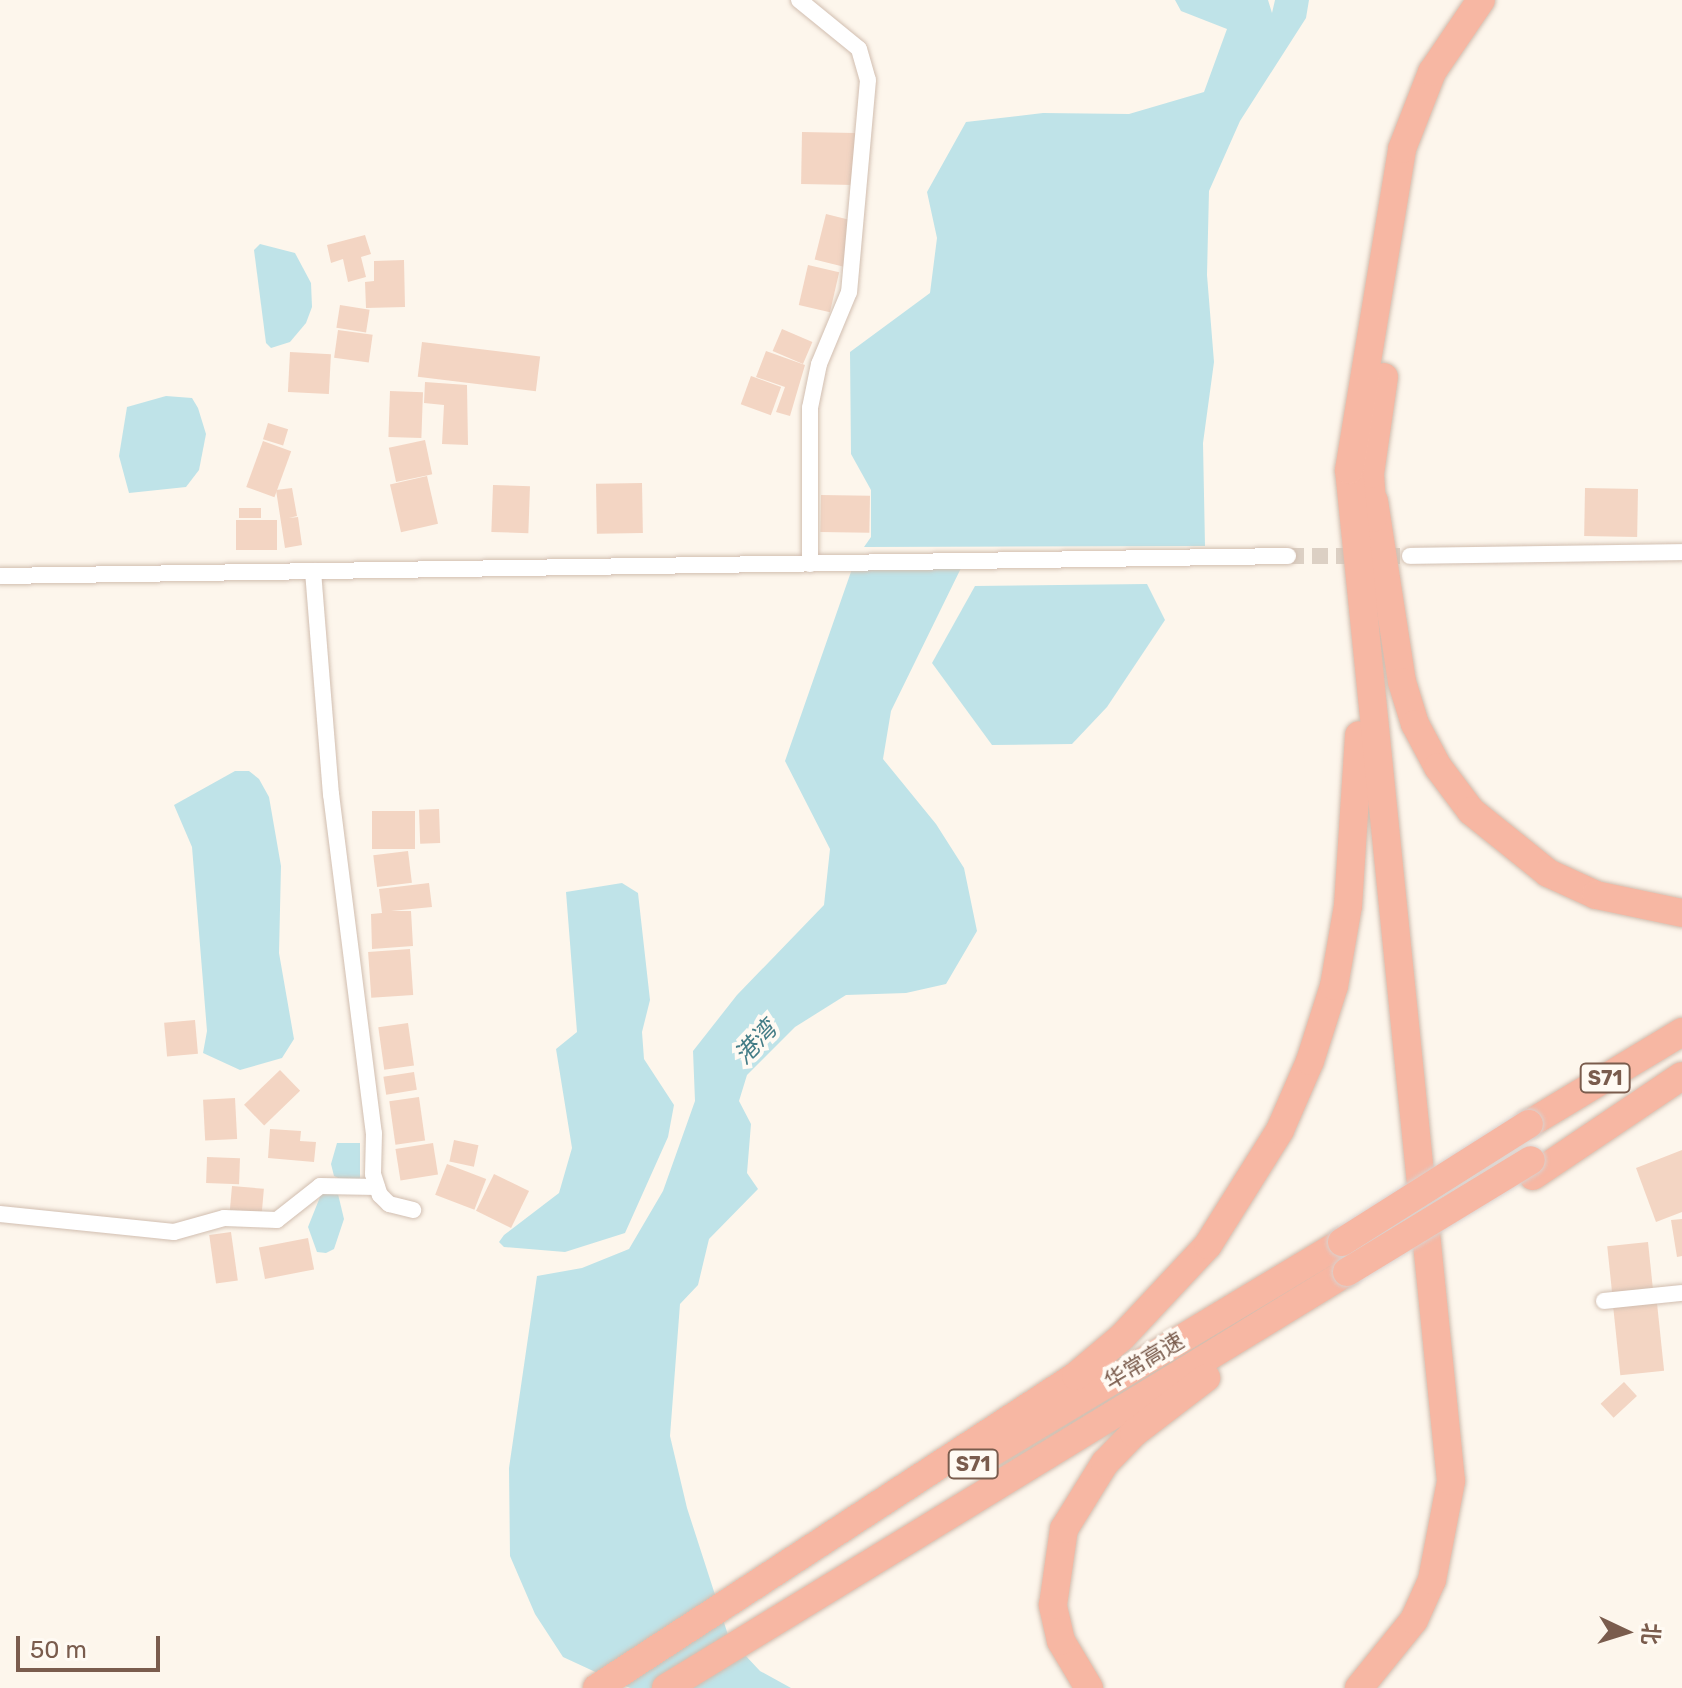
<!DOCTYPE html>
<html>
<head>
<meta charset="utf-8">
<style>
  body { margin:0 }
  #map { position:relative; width:1682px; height:1688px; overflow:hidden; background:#fdf6ec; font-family:Rubik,"Noto Sans SC",sans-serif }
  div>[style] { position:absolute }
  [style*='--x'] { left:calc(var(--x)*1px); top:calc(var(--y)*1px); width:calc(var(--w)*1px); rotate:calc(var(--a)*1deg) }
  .water>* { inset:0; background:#bfe3e8 }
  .building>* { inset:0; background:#f3d5c3; transform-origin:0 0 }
  .minor-tunnel>* { height:16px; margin-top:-8px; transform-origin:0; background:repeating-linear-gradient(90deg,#dcd0c4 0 16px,transparent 0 24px) }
  .roads { filter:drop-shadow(0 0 2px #d1beb0) drop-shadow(0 0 2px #d1beb0) }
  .minor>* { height:16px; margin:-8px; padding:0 8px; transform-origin:8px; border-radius:8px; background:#fff }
  .motorway>* { height:28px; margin:-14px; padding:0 14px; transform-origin:14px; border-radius:14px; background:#f7b7a3 }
  .bridges { filter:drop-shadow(0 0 2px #dad1cd) drop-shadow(0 0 2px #dad1cd) }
  .motorway-bridge>* { height:28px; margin:-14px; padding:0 14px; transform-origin:14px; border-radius:14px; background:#f7b7a3 }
  span { translate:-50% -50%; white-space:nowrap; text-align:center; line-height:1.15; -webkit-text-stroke:8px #fffaf3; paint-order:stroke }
  .shield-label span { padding:2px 6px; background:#fffaf3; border:2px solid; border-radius:6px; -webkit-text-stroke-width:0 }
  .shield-label { font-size:20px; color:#7a5c4d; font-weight:700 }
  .street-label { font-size:22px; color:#7a5c4d }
  .water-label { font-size:24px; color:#437c86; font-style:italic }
  .north { position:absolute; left:1586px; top:1592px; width:80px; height:80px; -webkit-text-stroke:6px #fffaf3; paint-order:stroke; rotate:94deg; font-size:22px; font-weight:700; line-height:32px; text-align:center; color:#7a5c4d }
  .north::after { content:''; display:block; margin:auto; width:28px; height:36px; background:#7a5c4d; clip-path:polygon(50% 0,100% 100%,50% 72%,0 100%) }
  .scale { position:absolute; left:16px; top:1636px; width:144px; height:36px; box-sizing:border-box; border:4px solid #7a5c4d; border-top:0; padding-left:10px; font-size:24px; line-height:28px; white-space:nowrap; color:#7a5c4d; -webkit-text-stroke:6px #fffaf3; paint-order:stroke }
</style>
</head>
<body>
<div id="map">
  <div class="water">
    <i style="clip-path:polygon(1175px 0,1268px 0,1272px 13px,1275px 0,1309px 0,1306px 18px,1240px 121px,1209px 191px,1207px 275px,1214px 362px,1203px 443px,1205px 546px,864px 547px,871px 537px,871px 490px,851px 454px,850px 352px,930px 293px,937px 238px,927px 192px,966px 122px,1043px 113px,1129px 114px,1204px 92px,1227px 29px,1181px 11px)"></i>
    <i style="clip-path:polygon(260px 244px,295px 253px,311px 283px,312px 307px,306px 323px,290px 342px,271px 348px,266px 343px,254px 250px)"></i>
    <i style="clip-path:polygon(166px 396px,192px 398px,198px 408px,206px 434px,199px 470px,186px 487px,129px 493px,119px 456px,127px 407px)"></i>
    <i style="clip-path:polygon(963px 564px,891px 711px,883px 759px,936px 824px,964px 868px,977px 931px,946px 984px,906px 993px,846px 995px,795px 1027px,747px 1075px,739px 1101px,751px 1124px,747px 1173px,758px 1189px,709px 1239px,698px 1285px,680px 1304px,670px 1436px,687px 1508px,729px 1638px,760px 1671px,791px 1688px,630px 1688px,563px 1657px,535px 1614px,510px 1556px,509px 1468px,537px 1276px,582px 1268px,629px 1249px,663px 1191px,695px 1101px,693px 1051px,737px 995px,824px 905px,830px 849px,785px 761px,853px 566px)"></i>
    <i style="clip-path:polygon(1147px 584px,1165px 620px,1107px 707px,1072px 744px,992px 745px,932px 663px,975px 586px)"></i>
    <i style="clip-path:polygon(235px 771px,249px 771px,259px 779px,269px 797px,281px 866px,279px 953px,294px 1039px,282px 1058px,240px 1070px,203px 1053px,207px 1031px,192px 847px,174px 805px)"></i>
    <i style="clip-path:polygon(622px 883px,638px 893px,650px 1000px,642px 1032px,644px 1059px,674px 1105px,668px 1137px,625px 1233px,565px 1252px,504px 1247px,499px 1242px,504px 1235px,559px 1193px,572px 1148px,556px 1049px,577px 1032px,566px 892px)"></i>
    <i style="clip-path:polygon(337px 1143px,360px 1143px,360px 1180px,351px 1184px,334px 1176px,331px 1164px)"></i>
    <i style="clip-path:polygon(324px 1187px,338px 1194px,344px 1219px,334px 1249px,326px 1253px,317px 1252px,308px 1227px)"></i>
  </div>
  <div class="building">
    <i style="left:802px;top:132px;width:53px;height:52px;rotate:1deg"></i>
    <i style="left:826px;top:214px;width:32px;height:47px;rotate:14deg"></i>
    <i style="clip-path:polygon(365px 235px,371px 254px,361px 257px,366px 277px,348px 282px,343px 259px,331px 263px,327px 245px)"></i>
    <i style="clip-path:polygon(404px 260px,405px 307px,366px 308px,365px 282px,374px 281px,374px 261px)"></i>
    <i style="left:808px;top:265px;width:32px;height:41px;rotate:13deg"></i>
    <i style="left:340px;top:305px;width:30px;height:23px;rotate:9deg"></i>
    <i style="left:782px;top:329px;width:33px;height:24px;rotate:23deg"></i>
    <i style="left:338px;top:330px;width:35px;height:28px;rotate:8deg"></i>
    <i style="left:422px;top:342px;width:119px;height:35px;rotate:7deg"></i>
    <i style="clip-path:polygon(766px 351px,805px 365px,790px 416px,776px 412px,785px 387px,756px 377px)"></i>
    <i style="left:290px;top:352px;width:41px;height:40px;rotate:3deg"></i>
    <i style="left:751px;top:376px;width:32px;height:30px;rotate:20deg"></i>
    <i style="clip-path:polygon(425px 382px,467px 385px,468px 445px,442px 444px,444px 405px,424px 403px)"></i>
    <i style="left:390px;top:391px;width:33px;height:46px;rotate:2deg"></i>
    <i style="left:268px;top:423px;width:21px;height:17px;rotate:17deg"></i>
    <i style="left:425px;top:440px;width:35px;height:37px;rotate:78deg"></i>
    <i style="left:263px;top:441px;width:30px;height:49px;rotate:20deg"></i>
    <i style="left:427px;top:476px;width:49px;height:38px;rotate:77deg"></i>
    <i style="left:642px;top:483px;width:50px;height:46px;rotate:89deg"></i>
    <i style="left:493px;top:485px;width:37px;height:47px;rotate:2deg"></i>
    <i style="clip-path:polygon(292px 488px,297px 516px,289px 518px,298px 517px,302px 545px,285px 548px,276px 490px)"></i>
    <i style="left:1585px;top:488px;width:53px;height:48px;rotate:1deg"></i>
    <i style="left:821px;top:495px;width:49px;height:37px;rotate:1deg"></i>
    <i style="left:239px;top:508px;width:22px;height:10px"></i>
    <i style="left:236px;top:520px;width:41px;height:30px"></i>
    <i style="left:439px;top:809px;width:34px;height:20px;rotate:88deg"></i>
    <i style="left:372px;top:811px;width:43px;height:38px"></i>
    <i style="left:408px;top:851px;width:32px;height:35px;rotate:83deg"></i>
    <i style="clip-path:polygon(429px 883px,432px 907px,391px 911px,411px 911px,413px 946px,372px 949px,371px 914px,382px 913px,379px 889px)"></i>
    <i style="left:410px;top:949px;width:46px;height:42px;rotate:86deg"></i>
    <i style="left:195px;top:1020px;width:34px;height:31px;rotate:85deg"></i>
    <i style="left:408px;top:1023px;width:43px;height:30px;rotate:82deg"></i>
    <i style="left:280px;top:1070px;width:29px;height:50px;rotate:46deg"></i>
    <i style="left:414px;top:1072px;width:18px;height:31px;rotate:81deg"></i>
    <i style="left:419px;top:1097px;width:44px;height:30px;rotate:82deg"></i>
    <i style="left:235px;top:1098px;width:41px;height:32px;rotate:87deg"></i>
    <i style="clip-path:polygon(270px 1129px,301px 1131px,300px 1141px,316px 1142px,314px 1162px,268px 1158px)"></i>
    <i style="left:454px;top:1140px;width:25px;height:22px;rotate:12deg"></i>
    <i style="left:433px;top:1143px;width:32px;height:38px;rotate:81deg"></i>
    <i style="clip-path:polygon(1682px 1150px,1682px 1212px,1656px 1222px,1636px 1168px)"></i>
    <i style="left:207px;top:1157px;width:33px;height:26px;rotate:2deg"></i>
    <i style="left:447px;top:1164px;width:42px;height:33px;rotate:21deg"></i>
    <i style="left:494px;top:1174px;width:39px;height:41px;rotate:26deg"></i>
    <i style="left:232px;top:1186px;width:32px;height:24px;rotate:5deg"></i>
    <i style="clip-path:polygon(1682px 1219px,1682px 1256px,1677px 1257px,1671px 1220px)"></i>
    <i style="left:231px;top:1232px;width:49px;height:22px;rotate:82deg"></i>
    <i style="left:308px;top:1238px;width:32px;height:50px;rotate:79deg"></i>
    <i style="left:1648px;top:1242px;width:49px;height:41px;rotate:84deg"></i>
    <i style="left:1657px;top:1303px;width:68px;height:44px;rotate:84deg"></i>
    <i style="left:1624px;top:1382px;width:19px;height:32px;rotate:47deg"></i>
  </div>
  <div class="minor-tunnel">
    <i style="--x:1288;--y:556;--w:122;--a:0"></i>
  </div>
  <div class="roads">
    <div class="minor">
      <i style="--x:799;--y:0;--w:77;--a:39.2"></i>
      <i style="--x:859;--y:49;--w:32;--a:74"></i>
      <i style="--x:868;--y:80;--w:213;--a:95.1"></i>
      <i style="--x:849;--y:292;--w:78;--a:112.6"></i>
      <i style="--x:819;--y:364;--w:45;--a:101.6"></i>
      <i style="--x:810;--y:408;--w:156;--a:90"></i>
      <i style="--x:1410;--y:556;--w:272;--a:-0.8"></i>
      <i style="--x:313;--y:571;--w:224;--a:85.4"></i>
      <i style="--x:331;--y:794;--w:342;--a:82.8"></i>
      <i style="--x:374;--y:1133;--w:41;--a:91.4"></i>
      <i style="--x:373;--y:1174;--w:22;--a:72"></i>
      <i style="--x:380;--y:1195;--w:13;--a:45"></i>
      <i style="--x:389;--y:1204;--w:25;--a:14"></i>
      <i style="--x:0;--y:576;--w:1288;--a:-0.89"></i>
      <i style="--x:0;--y:1214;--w:175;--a:5.9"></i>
      <i style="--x:174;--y:1232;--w:52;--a:-15.6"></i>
      <i style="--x:224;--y:1218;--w:53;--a:2.2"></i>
      <i style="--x:277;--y:1220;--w:55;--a:-38.3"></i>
      <i style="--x:320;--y:1186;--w:57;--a:1"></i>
      <i style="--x:1604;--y:1301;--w:78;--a:-5.9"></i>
    </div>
    <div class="motorway">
      <i style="--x:1374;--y:501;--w:183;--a:81.2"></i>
      <i style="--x:1402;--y:682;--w:44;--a:72.8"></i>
      <i style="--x:1415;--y:724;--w:49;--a:61.9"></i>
      <i style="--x:1438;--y:767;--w:55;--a:53.1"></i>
      <i style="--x:1471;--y:811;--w:99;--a:38.8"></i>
      <i style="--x:1548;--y:873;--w:53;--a:24.6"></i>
      <i style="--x:1596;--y:895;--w:88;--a:11.8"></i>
      <i style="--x:1373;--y:518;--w:44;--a:-93.9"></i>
      <i style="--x:1370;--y:474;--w:98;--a:-81.8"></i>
      <i style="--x:1529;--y:1124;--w:179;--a:-31"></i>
      <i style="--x:1533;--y:1176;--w:179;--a:-33.9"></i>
      <i style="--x:993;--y:1452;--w:407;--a:-31"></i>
      <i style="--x:597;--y:1688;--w:572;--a:-33.08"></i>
      <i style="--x:1076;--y:1376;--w:60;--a:-40.3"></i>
      <i style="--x:1122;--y:1337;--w:126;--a:-46.9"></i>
      <i style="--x:1208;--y:1245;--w:136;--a:-57.9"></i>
      <i style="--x:1280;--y:1130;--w:75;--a:-66.5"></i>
      <i style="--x:1310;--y:1061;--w:79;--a:-72.3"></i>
      <i style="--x:1334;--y:986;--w:81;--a:-80.1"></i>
      <i style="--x:1348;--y:906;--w:171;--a:-86.3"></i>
      <i style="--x:666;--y:1688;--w:798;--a:-31.42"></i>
      <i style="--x:1089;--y:1688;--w:55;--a:-120.8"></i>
      <i style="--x:1061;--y:1641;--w:37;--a:-103"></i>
      <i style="--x:1053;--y:1605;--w:77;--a:-81.8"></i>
      <i style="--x:1064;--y:1529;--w:78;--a:-58.2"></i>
      <i style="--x:1105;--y:1463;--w:42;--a:-46"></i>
      <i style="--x:1134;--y:1433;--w:91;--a:-37.4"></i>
      <i style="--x:1359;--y:1688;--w:87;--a:-51"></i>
      <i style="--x:1414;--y:1620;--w:44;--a:-65.8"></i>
      <i style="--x:1432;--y:1580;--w:101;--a:-79.1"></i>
      <i style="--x:1451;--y:1481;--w:1016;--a:-95.76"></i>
      <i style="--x:1349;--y:470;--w:325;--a:-80.6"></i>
      <i style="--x:1402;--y:149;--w:83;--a:-68.7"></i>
      <i style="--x:1432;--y:72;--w:87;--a:-55.8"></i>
    </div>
  </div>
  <div class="bridges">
    <div class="motorway-bridge">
      <i style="--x:1342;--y:1242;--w:221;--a:-32.3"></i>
      <i style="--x:1347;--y:1272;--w:215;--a:-31.3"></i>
    </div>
  </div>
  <div class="shield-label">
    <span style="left:1605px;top:1078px">S71</span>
    <span style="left:973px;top:1464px">S71</span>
  </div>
  <div class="street-label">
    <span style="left:1144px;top:1361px;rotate:-31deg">华常高速</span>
  </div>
  <div class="water-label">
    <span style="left:756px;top:1043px;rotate:-47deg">港湾</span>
  </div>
  <div class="north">北</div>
  <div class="scale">50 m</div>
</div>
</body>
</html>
